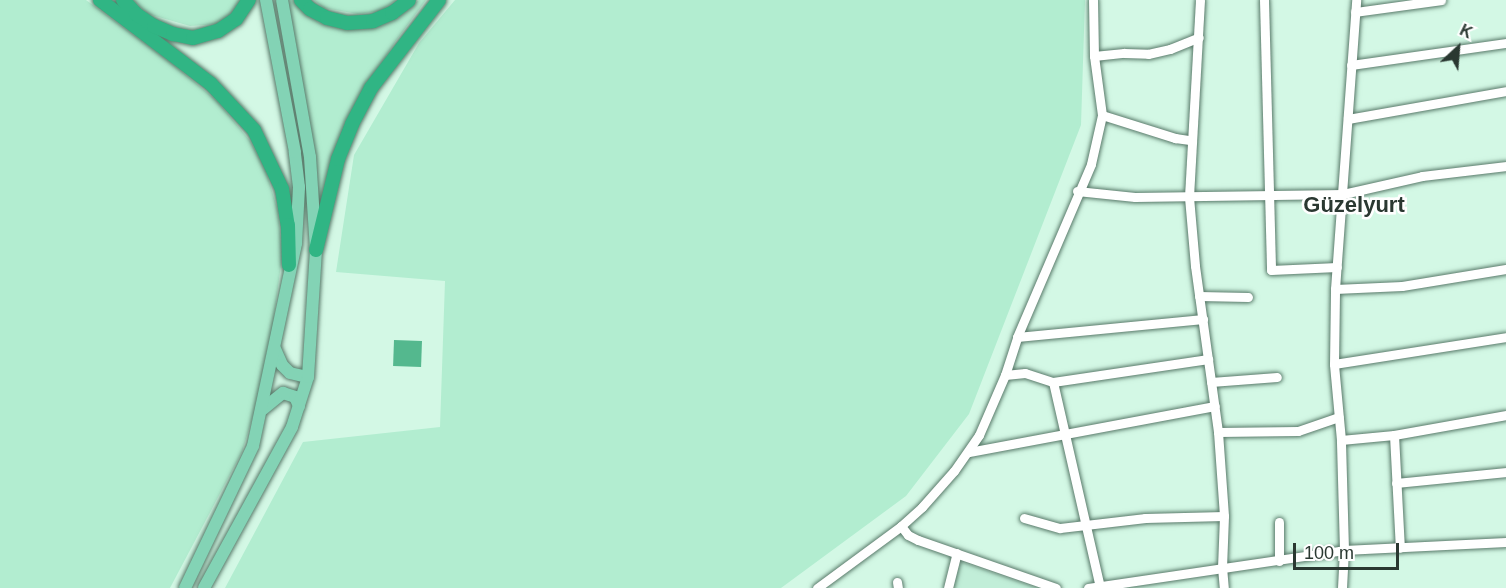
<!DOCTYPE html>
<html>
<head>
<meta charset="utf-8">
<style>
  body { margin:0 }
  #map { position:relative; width:1506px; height:588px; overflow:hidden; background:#d3f8e5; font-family:Helvetica,sans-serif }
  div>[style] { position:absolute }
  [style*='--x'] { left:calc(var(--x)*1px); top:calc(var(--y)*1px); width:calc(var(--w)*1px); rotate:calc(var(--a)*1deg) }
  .built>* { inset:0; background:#c1eed8 }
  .green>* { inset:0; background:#b2edd0 }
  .water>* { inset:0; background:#54b88e; transform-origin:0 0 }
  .roads { filter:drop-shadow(0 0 2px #597a6a) drop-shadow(0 0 2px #597a6a) }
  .minor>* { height:9px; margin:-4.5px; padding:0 4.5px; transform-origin:4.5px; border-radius:4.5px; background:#fff }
  .major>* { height:12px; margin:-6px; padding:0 6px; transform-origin:6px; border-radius:6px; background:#83d3b5 }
  .highway>* { height:14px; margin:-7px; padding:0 7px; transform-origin:7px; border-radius:7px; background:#30b584 }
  span { translate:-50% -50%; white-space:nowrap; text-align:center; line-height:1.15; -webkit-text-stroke:5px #fff; paint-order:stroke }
  .district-label { font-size:22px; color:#2a3831; font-weight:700 }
  .north { position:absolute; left:1428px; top:18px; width:60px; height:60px; -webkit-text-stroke:4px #fff; paint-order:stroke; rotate:26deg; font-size:16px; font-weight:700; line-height:24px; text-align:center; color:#2a3831 }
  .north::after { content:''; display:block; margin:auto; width:21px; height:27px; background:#2a3831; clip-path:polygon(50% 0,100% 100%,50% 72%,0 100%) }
  .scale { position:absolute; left:1293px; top:543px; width:106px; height:27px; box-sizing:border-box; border:3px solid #2a3831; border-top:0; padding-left:8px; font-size:18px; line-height:21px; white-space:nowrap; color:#2a3831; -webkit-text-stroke:4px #fff; paint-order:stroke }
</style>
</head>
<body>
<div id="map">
  <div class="built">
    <i style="clip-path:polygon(961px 562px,1037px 588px,953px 588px)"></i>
  </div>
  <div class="green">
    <i style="clip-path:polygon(0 0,86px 0,169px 61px,217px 101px,250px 141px,265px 168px,278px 211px,282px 257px,272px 332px,259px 396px,242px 452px,170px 588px,0 588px)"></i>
    <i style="clip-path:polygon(133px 0,243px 0,237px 11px,217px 24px,190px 26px,148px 14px)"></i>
    <i style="clip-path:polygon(286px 0,294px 0,319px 23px,341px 26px,382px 25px,419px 0,426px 0,395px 42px,365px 90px,342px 135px,320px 205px,313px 145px)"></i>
    <i style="clip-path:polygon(314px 0,396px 0,380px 11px,358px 14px,324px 8px)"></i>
    <i style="clip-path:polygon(455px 0,1085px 0,1081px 125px,969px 414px,906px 496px,781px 588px,225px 588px,303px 442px,440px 427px,445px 281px,336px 272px,354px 155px,419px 43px)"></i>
  </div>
  <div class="water">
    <i style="left:394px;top:340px;width:28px;height:26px;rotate:2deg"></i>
  </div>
  <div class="roads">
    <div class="minor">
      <i style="--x:1200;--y:0;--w:197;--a:93.2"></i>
      <i style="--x:1189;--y:197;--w:69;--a:85"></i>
      <i style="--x:1195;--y:266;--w:168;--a:82.1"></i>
      <i style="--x:1218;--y:432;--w:84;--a:85.9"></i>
      <i style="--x:1224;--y:516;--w:51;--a:92.2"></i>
      <i style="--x:1222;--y:567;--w:21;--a:85"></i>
      <i style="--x:1264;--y:0;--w:270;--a:88.5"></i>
      <i style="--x:1271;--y:270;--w:66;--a:-2.6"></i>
      <i style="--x:1355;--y:12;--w:87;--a:-7.9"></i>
      <i style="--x:1094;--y:56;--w:30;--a:-6"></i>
      <i style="--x:1124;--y:53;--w:24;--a:2"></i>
      <i style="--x:1148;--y:54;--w:23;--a:-13"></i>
      <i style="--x:1170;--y:49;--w:31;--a:-22"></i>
      <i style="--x:1351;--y:65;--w:157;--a:-8.1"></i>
      <i style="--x:1102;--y:115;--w:77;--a:17.5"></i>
      <i style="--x:1175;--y:138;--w:15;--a:8"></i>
      <i style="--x:1348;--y:119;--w:160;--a:-10"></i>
      <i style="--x:1077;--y:191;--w:58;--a:5.9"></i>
      <i style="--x:1135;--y:197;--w:208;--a:-0.8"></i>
      <i style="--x:1343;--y:194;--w:81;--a:-12.8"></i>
      <i style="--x:1422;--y:176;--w:85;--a:-6.8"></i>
      <i style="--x:1335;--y:289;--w:67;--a:-2.6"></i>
      <i style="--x:1402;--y:286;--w:105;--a:-9.3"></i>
      <i style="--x:1199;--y:296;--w:49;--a:1.2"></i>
      <i style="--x:1017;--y:337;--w:187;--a:-5.5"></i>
      <i style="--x:1334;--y:364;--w:174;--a:-8.9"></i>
      <i style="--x:1005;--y:375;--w:20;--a:-6"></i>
      <i style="--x:1025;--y:373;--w:29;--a:18"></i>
      <i style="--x:1053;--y:382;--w:157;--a:-8.4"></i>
      <i style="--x:1053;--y:382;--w:211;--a:77.1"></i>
      <i style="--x:1211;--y:382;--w:66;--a:-4.3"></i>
      <i style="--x:1218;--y:432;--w:80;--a:-0.7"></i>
      <i style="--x:1298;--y:431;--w:43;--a:-18.9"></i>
      <i style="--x:1394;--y:435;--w:113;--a:87"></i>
      <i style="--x:1341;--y:440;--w:53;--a:-5.4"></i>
      <i style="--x:1394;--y:435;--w:114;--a:-10.1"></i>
      <i style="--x:969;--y:452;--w:250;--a:-10.6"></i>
      <i style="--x:1396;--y:483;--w:111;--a:-5.7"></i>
      <i style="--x:1024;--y:518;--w:37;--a:16"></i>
      <i style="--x:1060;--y:528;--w:86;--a:-6.7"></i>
      <i style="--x:1145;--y:518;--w:79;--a:-1.5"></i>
      <i style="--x:1279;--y:522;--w:39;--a:90"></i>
      <i style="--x:901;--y:526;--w:11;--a:52"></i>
      <i style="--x:908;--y:535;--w:11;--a:27"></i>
      <i style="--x:918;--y:540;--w:146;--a:19.2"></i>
      <i style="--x:897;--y:582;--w:6;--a:81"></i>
      <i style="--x:817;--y:588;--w:104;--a:-36.4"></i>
      <i style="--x:901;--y:526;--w:28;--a:-42"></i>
      <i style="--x:922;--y:507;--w:48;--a:-48.4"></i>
      <i style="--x:954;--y:471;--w:44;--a:-55.2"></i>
      <i style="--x:979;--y:435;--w:65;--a:-66.6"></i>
      <i style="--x:1005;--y:375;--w:40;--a:-72"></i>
      <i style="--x:1017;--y:337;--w:188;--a:-66.8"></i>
      <i style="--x:1091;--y:164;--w:50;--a:-77.3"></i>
      <i style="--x:1102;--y:115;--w:60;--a:-97.7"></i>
      <i style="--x:1094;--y:56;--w:56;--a:-91"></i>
      <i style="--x:948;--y:588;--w:36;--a:-76"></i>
      <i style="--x:1088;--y:588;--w:259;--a:-8.4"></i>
      <i style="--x:1344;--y:550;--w:162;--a:-2.8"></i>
      <i style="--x:1342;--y:588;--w:38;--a:-87"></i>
      <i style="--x:1344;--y:550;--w:110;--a:-91.6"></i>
      <i style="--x:1341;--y:440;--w:76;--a:-95.3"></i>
      <i style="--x:1334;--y:364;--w:75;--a:-89.2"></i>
      <i style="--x:1335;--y:289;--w:290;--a:-85.8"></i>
    </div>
    <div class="major">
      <i style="--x:275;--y:349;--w:17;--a:66"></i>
      <i style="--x:282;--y:365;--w:11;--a:45"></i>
      <i style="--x:290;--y:373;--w:18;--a:13"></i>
      <i style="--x:263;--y:409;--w:26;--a:-39"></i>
      <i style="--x:283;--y:393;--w:13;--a:18"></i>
      <i style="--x:295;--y:397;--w:10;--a:66"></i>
      <i style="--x:185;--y:588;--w:157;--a:-64.4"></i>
      <i style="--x:253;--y:446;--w:208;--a:-78"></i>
      <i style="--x:296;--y:243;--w:56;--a:-86.9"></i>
      <i style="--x:299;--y:187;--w:35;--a:-97"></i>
      <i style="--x:295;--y:152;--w:155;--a:-100.8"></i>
      <i style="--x:204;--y:588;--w:183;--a:-61.3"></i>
      <i style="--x:292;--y:427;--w:52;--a:-72.3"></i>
      <i style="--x:308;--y:377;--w:127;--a:-86.4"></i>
      <i style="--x:316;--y:250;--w:93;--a:-93.7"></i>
      <i style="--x:310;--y:157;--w:159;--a:-100.1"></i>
    </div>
    <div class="highway">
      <i style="--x:100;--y:0;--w:139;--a:37.1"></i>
      <i style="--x:211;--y:84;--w:63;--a:46.9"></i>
      <i style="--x:254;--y:130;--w:65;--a:64.6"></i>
      <i style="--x:282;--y:189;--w:36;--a:81"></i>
      <i style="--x:288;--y:225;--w:40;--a:88.6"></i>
      <i style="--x:123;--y:0;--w:19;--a:47"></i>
      <i style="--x:136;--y:14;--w:22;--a:34"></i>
      <i style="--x:154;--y:26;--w:21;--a:23"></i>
      <i style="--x:173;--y:34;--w:20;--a:11"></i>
      <i style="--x:193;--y:38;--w:26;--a:-16"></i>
      <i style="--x:218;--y:31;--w:22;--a:-34"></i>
      <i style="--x:236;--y:19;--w:23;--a:-56"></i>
      <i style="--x:301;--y:0;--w:13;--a:45"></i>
      <i style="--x:310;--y:9;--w:19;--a:28"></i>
      <i style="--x:327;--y:18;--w:21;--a:14"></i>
      <i style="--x:347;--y:23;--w:26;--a:-4"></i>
      <i style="--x:373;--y:21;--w:21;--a:-23"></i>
      <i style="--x:392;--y:13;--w:21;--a:-37"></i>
      <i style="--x:316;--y:250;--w:94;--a:-76.4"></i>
      <i style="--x:338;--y:159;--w:38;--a:-68"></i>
      <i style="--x:352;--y:124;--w:41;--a:-62.2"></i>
      <i style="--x:371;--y:88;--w:111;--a:-52.3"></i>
    </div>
  </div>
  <div class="district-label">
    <span style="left:1354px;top:205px">Güzelyurt</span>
  </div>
  <div class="north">K</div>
  <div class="scale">100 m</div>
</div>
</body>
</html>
